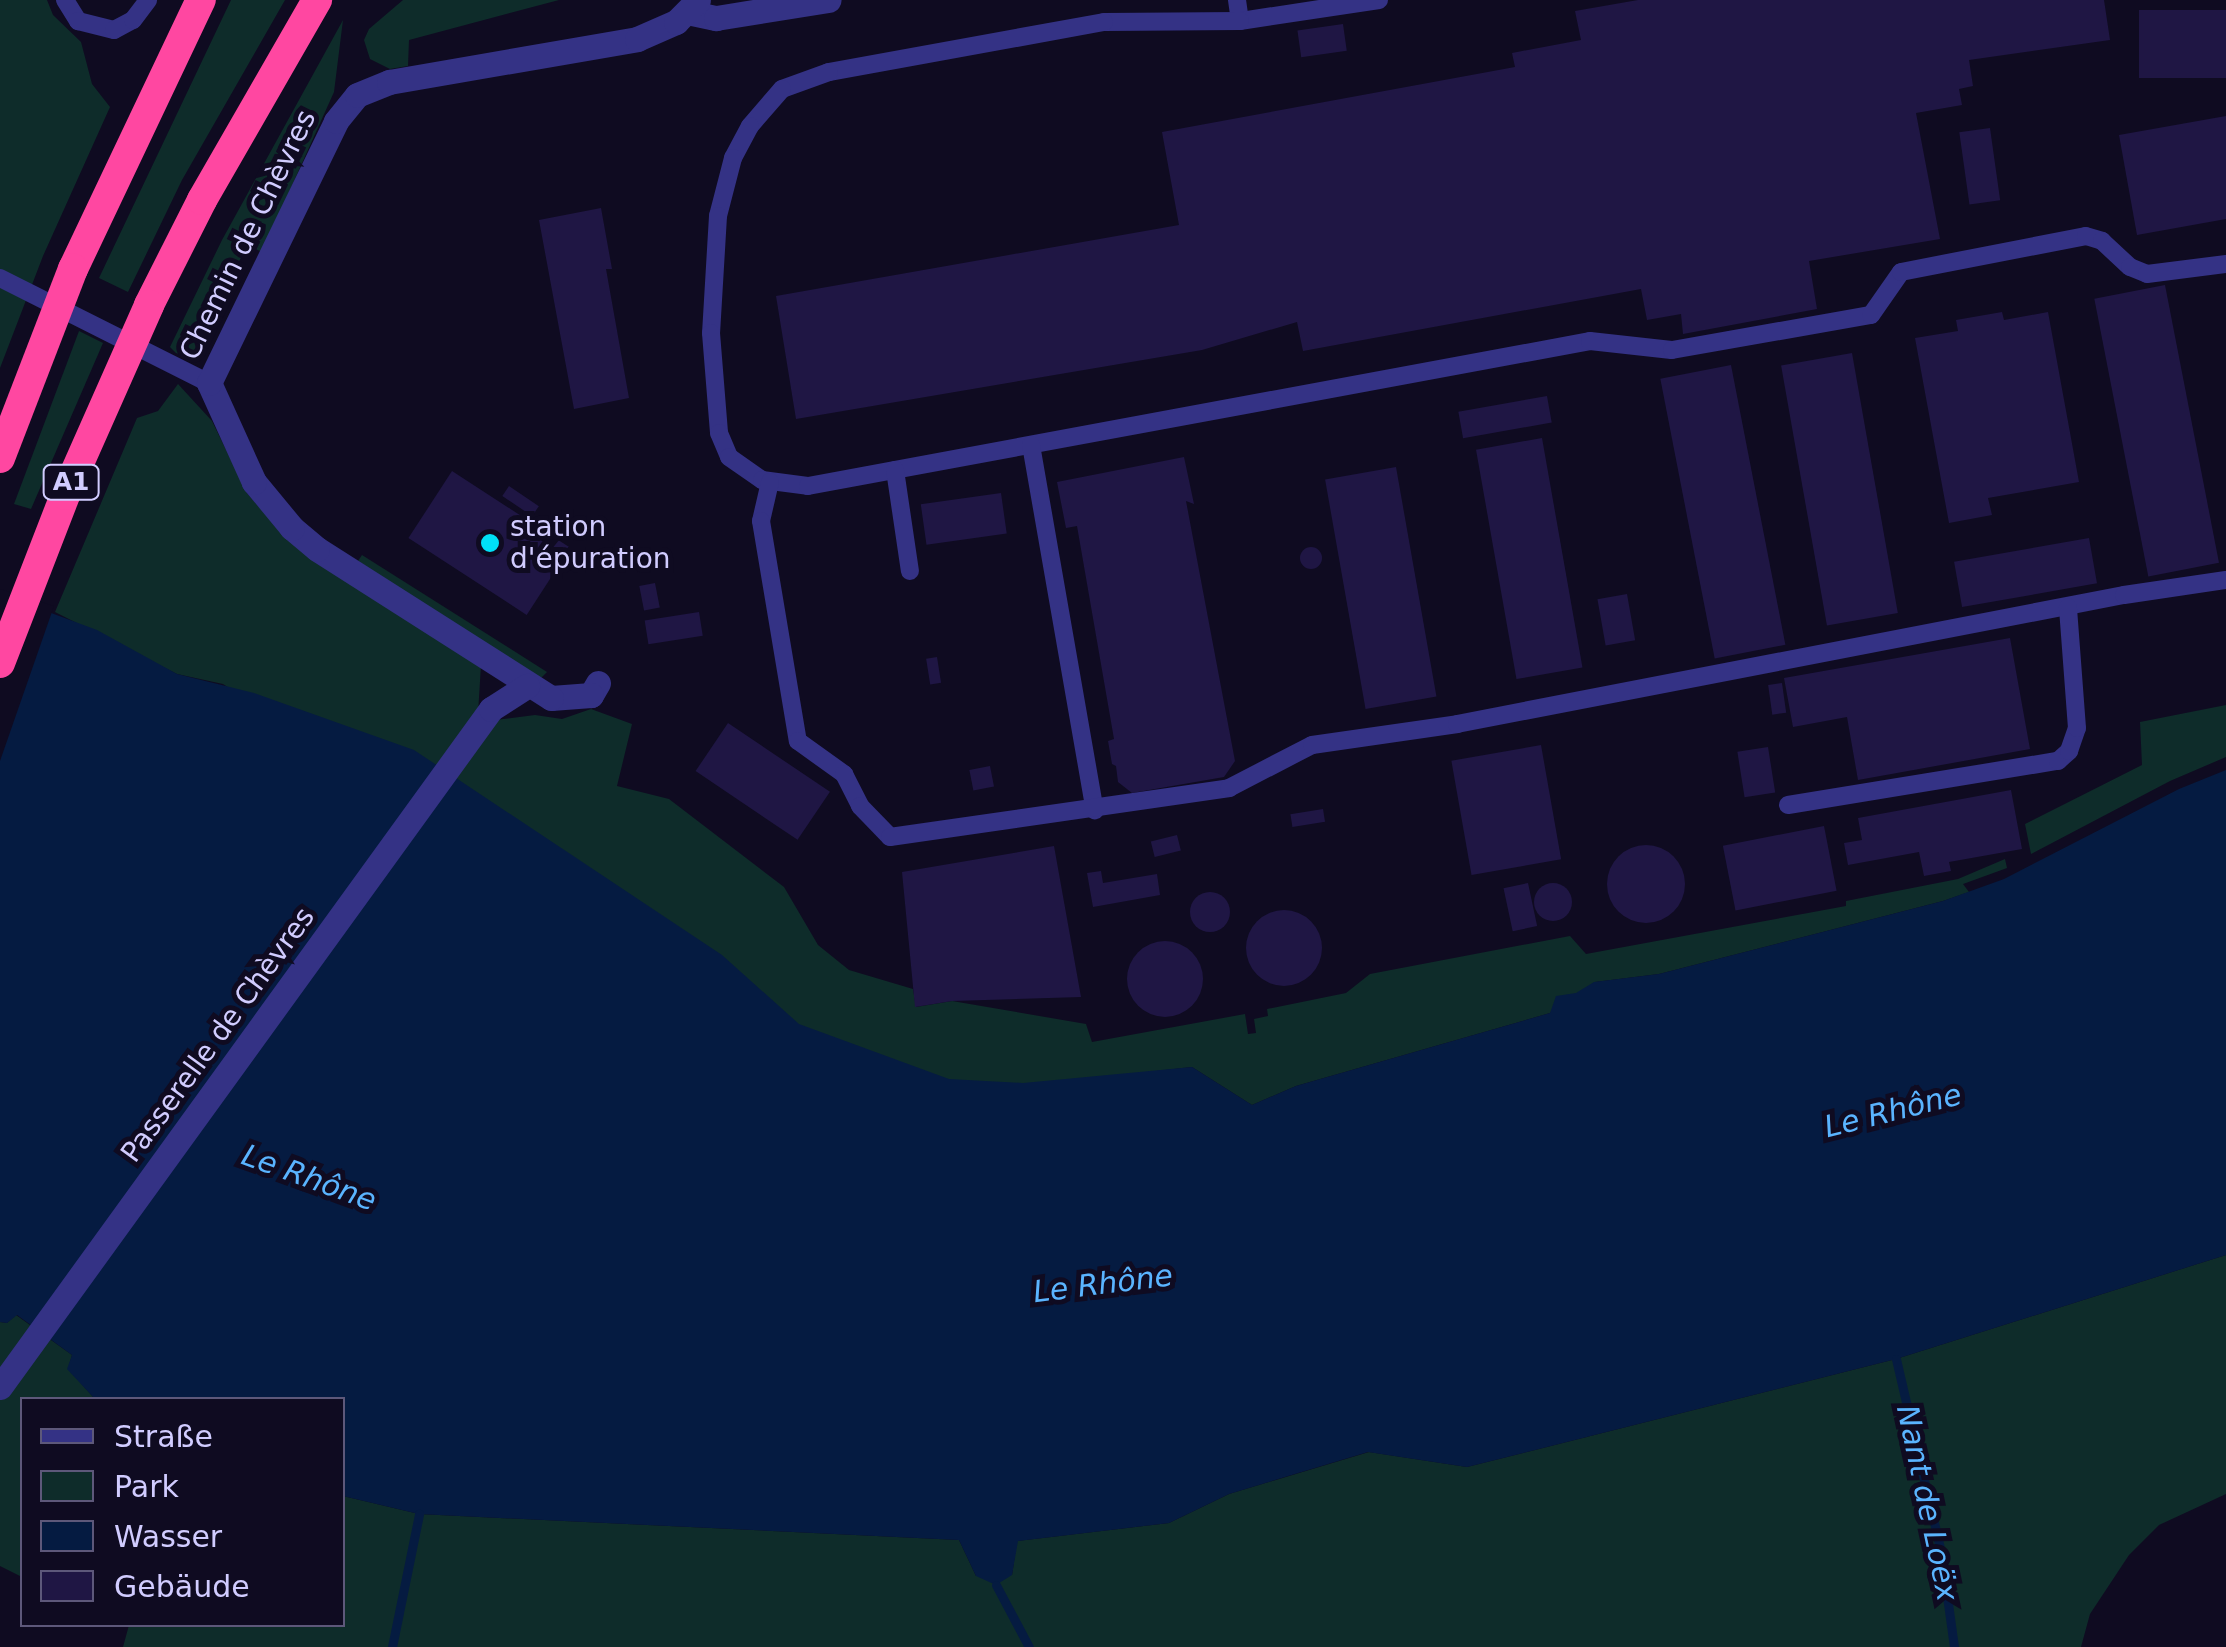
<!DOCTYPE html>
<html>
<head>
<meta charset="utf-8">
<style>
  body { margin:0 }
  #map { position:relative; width:2226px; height:1647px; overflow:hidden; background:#0f0b21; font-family:"DejaVu Sans",sans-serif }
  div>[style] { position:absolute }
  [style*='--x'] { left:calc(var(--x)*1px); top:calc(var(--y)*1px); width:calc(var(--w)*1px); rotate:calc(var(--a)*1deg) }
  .green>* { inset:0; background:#0e2c2a }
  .water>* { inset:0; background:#051b41 }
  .pier>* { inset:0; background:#0f0b21 }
  .stream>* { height:9px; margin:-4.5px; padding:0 4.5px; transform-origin:4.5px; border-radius:4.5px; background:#051b41 }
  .building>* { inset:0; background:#1f1644; transform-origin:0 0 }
  .round { border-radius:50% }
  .service>* { height:18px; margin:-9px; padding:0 9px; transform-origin:9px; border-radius:9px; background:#343285 }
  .pedestrian>* { height:25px; margin:-12.5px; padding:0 12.5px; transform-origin:12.5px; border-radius:12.5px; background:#343285 }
  .minor>* { height:25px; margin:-12.5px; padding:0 12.5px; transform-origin:12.5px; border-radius:12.5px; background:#343285 }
  .motorway>* { height:30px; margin:-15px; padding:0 15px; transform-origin:15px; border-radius:15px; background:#ff47a1 }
  .motorway-bridge>* { height:30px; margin:-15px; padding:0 15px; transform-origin:15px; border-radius:15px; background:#ff47a1 }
  .dots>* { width:28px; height:28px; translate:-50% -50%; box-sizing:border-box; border:5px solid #0f0b21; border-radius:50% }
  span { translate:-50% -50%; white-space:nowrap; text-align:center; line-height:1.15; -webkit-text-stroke:10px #0f0b21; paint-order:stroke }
  .shield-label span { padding:2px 8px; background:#0f0b21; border:2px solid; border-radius:8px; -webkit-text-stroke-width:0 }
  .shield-label { font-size:25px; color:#d1ccff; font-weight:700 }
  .street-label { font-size:28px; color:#d1ccff }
  .poi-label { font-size:28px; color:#d1ccff }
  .left { translate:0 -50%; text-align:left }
  .water-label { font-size:30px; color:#5ab4ff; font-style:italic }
  .legend { position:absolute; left:20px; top:1397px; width:325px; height:230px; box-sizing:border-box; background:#0f0b21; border:2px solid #5d587a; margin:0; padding:12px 18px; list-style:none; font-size:30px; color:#d1ccff }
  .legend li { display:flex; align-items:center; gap:20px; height:50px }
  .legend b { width:50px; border:2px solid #5d587a }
</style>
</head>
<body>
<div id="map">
  <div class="green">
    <i style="clip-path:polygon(0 0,47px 0,53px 15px,81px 42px,92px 84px,110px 107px,43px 256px,0 368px)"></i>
    <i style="clip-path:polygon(231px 0,285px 0,182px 180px,128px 292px,99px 278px)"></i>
    <i style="clip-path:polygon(403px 0,559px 0,409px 40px,408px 66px,390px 69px,370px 59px,364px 40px,369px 29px)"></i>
    <i style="clip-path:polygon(343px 20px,334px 92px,262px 252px,247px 245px,197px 349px,185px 356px,176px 353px,170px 347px,222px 240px)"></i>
    <i style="clip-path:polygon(79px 331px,103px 343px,31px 509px,14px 504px)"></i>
    <i style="clip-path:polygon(178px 384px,212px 421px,247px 493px,278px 529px,481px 665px,478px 714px,495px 720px,535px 715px,562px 719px,591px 709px,632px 724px,617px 786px,669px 799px,784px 887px,818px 945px,849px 970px,913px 989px,916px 1007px,952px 1001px,1086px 1024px,1092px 1042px,1245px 1014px,1248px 1034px,1256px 1033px,1254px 1019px,1268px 1016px,1267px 1009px,1346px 993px,1370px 974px,1570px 936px,1586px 954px,1846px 906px,1846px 901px,1958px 879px,2005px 859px,2007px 868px,1963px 884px,1969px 892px,1943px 901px,1659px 974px,1595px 982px,1550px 1013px,1296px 1086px,1252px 1105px,1192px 1067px,1076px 1080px,1073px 1099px,803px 1062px,223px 684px,177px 674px,55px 612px,137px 418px,158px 411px)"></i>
    <i style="clip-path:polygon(362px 555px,547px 672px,539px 680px,358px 561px)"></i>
    <i style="clip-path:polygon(2226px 705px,2226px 757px,2170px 781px,2031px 854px,2025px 824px,2142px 765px,2140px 722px)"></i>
    <i style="clip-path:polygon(2226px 1255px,2226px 1494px,2159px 1525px,2129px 1555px,2090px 1614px,2081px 1647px,123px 1647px,129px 1625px,342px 1624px,343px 1496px,419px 1514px,959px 1540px,976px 1576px,1012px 1575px,1017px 1541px,1169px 1523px,1229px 1494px,1369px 1452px,1467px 1467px,1896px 1359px)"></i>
    <i style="clip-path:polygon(16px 1315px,72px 1355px,68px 1369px,95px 1399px,22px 1400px,22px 1577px,0 1566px,0 1322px,7px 1323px)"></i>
  </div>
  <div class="water">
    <i style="clip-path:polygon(0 594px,97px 630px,177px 674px,254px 693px,414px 750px,722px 955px,799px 1024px,949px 1079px,1023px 1083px,1192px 1067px,1252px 1105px,1296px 1086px,1550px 1013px,1556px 996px,1576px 993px,1594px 982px,1659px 974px,1943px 901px,2004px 879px,2179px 789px,2226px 770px,2226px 1255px,1896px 1359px,1467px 1467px,1368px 1452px,1229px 1494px,1169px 1523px,1018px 1541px,1012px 1575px,996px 1585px,976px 1576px,959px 1540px,419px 1514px,343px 1496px,342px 1400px,95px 1399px,67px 1369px,72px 1355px,17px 1315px,7px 1323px,0 1322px)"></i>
  </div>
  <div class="pier">
    <i style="clip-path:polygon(0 589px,54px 606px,0 761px)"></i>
  </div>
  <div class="stream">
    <i style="--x:1896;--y:1359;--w:199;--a:76.9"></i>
    <i style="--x:1941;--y:1553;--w:95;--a:82.1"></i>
    <i style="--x:996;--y:1585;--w:70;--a:62"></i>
    <i style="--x:392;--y:1647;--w:136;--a:-78.5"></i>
  </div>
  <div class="building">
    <i style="clip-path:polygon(1638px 0,2104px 0,2110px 40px,1969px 60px,1973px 86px,1959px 89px,1962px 105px,1916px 113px,1940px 239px,1809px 261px,1817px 309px,1683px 334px,1681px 314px,1647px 320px,1641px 289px,1303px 351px,1297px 322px,1202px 350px,796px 419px,776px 296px,1179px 225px,1162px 132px,1515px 67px,1512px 53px,1581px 40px,1575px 11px)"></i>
    <i style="left:2226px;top:10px;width:68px;height:87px;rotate:90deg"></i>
    <i style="left:1343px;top:24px;width:27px;height:46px;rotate:82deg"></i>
    <i style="clip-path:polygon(2226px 116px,2226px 219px,2137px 235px,2119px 135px)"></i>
    <i style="left:1990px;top:128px;width:73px;height:31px;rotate:82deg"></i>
    <i style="clip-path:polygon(601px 208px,612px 269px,606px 269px,629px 398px,574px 409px,539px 220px)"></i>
    <i style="left:2165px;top:285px;width:283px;height:72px;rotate:79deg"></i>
    <i style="clip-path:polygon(2002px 312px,2004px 320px,2048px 312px,2079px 482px,1988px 498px,1992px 515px,1949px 523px,1915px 338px,1958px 331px,1956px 320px)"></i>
    <i style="left:1852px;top:353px;width:264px;height:72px;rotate:80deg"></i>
    <i style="left:1731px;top:365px;width:285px;height:72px;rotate:79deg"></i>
    <i style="left:1547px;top:396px;width:27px;height:90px;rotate:80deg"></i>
    <i style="left:1542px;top:438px;width:233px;height:67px;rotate:80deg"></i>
    <i style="clip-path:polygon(1184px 457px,1194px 504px,1186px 501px,1235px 761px,1224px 777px,1132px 793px,1118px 782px,1116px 766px,1112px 764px,1108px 741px,1114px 739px,1077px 526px,1066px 528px,1057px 482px)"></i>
    <i style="left:1396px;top:467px;width:233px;height:72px;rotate:80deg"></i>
    <i style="left:452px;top:471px;width:141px;height:80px;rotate:33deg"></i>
    <i style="left:509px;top:486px;width:36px;height:12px;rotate:34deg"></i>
    <i style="left:1001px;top:493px;width:41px;height:81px;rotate:82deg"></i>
    <i style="left:2089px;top:538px;width:46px;height:137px;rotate:80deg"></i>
    <i class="round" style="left:1300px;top:547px;width:22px;height:22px"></i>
    <i style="left:655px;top:583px;width:25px;height:16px;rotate:79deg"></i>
    <i style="left:1627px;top:594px;width:47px;height:30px;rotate:80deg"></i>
    <i style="left:699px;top:612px;width:24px;height:55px;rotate:81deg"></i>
    <i style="clip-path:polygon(2010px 638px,2030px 749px,1858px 780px,1847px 717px,1793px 727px,1784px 678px)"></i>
    <i style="left:937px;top:657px;width:26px;height:11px;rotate:81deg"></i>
    <i style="left:1782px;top:683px;width:30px;height:14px;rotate:82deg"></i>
    <i style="left:728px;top:723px;width:123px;height:58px;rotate:34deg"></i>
    <i style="left:1541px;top:745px;width:116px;height:91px;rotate:80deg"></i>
    <i style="left:1768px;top:747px;width:46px;height:31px;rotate:81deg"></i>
    <i style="left:990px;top:766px;width:21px;height:21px;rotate:79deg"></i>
    <i style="clip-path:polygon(2011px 790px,2022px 849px,1949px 862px,1951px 871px,1924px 876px,1919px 852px,1848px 865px,1844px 843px,1862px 840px,1858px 818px)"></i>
    <i style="left:1323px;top:809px;width:13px;height:33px;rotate:81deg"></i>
    <i style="left:1824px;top:826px;width:66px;height:103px;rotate:79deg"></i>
    <i style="left:1177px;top:835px;width:16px;height:27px;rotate:76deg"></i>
    <i class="round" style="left:1607px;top:845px;width:78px;height:78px"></i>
    <i style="clip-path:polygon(1054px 846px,1081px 997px,952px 1001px,915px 1007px,902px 872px)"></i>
    <i style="clip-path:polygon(1101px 871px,1103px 883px,1157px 874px,1160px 895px,1093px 907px,1087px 873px)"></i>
    <i style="left:1528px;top:883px;width:44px;height:25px;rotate:78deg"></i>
    <i class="round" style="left:1534px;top:883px;width:38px;height:38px"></i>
    <i class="round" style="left:1190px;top:892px;width:40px;height:40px"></i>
    <i class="round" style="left:1246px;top:910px;width:76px;height:76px"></i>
    <i class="round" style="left:1127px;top:941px;width:76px;height:76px"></i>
  </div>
  <div class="service">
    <i style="--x:65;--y:0;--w:25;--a:58"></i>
    <i style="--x:78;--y:21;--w:37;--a:14"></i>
    <i style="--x:114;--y:30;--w:21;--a:-28"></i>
    <i style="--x:133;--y:20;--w:25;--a:-53"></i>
    <i style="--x:1237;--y:0;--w:21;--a:82"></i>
    <i style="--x:1379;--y:0;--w:141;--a:171.4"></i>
    <i style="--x:1240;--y:21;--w:136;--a:179.6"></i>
    <i style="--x:1104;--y:22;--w:280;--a:169.7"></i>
    <i style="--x:829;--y:72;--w:50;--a:160.1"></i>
    <i style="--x:782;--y:89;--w:49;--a:130.9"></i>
    <i style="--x:750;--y:126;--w:36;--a:118"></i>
    <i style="--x:733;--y:158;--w:60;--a:104.5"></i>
    <i style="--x:718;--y:216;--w:117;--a:93.4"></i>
    <i style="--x:711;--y:333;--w:100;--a:85.4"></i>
    <i style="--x:719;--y:433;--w:26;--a:67"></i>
    <i style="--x:729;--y:457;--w:40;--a:34.9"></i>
    <i style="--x:762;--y:480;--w:46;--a:7.4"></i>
    <i style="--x:808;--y:486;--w:795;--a:-10.5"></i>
    <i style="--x:1590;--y:341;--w:82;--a:6.3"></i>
    <i style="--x:1672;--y:350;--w:202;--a:-10"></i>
    <i style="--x:1871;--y:315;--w:52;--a:-55.1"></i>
    <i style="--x:1901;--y:272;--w:188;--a:-11"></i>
    <i style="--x:2086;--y:236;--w:17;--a:17"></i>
    <i style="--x:2102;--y:241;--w:38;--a:43"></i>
    <i style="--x:2130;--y:267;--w:18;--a:22"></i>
    <i style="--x:2147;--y:274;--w:80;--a:-7.2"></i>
    <i style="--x:0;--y:278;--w:234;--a:26.7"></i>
    <i style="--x:1031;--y:445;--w:371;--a:80.1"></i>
    <i style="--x:895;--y:470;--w:102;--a:81.6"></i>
    <i style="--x:770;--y:482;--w:40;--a:103"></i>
    <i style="--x:761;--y:521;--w:223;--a:80.5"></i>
    <i style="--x:798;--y:741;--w:57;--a:35.7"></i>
    <i style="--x:844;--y:774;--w:36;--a:63"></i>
    <i style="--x:860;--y:806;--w:43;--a:45.9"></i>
    <i style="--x:890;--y:837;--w:343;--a:-8.2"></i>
    <i style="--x:1229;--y:788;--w:93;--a:-27.4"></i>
    <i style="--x:1312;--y:745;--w:147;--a:-8.2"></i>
    <i style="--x:1457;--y:724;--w:679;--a:-10.95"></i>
    <i style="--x:2124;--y:595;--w:103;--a:-8.4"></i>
    <i style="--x:1788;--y:805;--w:274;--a:-9.3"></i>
    <i style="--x:2058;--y:761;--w:15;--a:-42"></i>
    <i style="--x:2069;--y:751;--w:24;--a:-71"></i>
    <i style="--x:2077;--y:728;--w:121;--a:-94.3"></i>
  </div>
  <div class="pedestrian">
    <i style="--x:0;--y:1387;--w:837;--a:-54.09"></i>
  </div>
  <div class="minor">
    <i style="--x:687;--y:12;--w:30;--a:12"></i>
    <i style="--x:716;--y:18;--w:114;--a:-9.1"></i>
    <i style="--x:598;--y:683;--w:14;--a:120"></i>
    <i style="--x:591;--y:695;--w:40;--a:175.7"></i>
    <i style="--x:551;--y:698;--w:277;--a:-147.5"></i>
    <i style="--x:317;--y:549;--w:33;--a:-140"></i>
    <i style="--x:292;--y:528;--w:60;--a:-129.6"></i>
    <i style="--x:254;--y:482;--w:109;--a:-114.4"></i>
    <i style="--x:209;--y:383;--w:291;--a:-64.1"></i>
    <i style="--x:336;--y:121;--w:33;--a:-51"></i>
    <i style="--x:357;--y:95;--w:35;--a:-22"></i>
    <i style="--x:389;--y:82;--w:252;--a:-9.8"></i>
    <i style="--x:637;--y:39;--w:43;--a:-23.6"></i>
    <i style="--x:676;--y:22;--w:31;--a:-45"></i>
    <i style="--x:491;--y:709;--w:43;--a:-32.6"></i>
  </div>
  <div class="motorway">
    <i style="--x:73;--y:269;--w:298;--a:-64.6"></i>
    <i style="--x:149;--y:305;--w:118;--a:-63.2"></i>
    <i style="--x:202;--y:200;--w:231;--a:-60.1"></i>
  </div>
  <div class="motorway-bridge">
    <i style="--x:0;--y:458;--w:203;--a:-68.9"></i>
    <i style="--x:0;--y:663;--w:180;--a:-68.8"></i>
    <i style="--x:65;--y:495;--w:208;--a:-66.1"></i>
  </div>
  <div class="dots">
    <i style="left:490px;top:543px;background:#00e1f7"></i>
  </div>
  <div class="shield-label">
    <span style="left:71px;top:482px">A1</span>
  </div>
  <div class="street-label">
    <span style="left:248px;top:235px;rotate:-64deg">Chemin de Chèvres</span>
    <span style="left:218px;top:1035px;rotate:-54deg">Passerelle de Chèvres</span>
  </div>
  <div class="poi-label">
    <span class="left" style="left:510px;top:543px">station<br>d'épuration</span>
  </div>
  <div class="water-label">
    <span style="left:1893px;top:1111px;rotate:-14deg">Le Rhône</span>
    <span style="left:309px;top:1178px;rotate:20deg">Le Rhône</span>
    <span style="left:1103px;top:1284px;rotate:-7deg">Le Rhône</span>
    <span style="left:1927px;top:1503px;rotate:78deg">Nant de Loëx</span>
  </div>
  <ul class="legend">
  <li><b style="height:12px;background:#343285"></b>Straße</li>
  <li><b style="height:28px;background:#0e2c2a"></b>Park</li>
  <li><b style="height:28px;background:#051b41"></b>Wasser</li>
  <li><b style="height:28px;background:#1f1644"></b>Gebäude</li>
  </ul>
</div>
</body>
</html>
